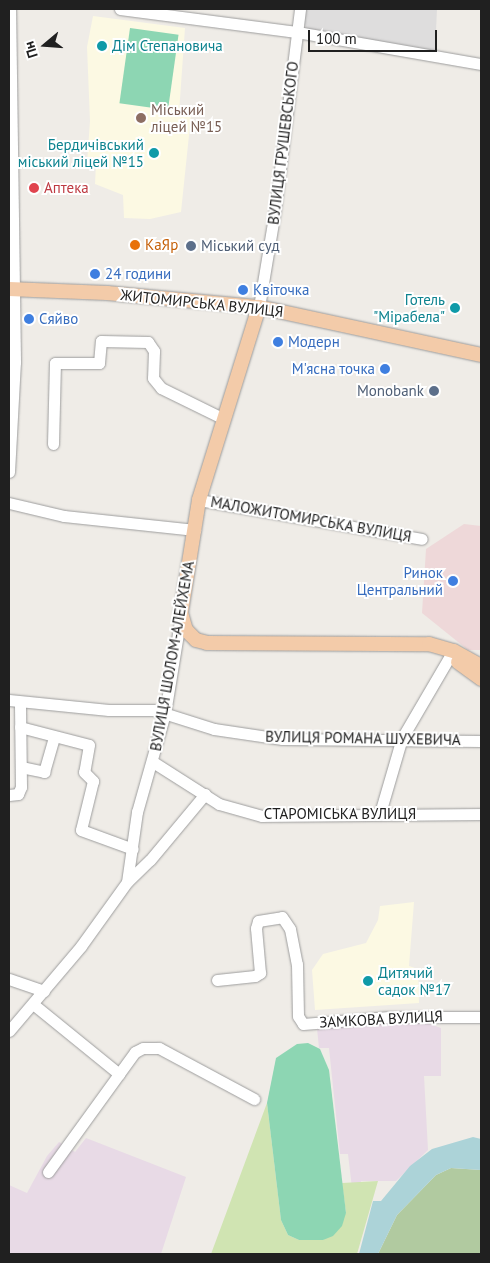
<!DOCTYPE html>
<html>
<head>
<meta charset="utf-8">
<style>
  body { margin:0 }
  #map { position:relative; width:490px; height:1263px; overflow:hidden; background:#efece7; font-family:"PT Sans",sans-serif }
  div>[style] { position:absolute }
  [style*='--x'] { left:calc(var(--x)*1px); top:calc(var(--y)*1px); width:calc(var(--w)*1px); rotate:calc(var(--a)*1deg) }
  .residential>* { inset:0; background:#dedddd }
  .commercial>* { inset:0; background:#eed8d9 }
  .industrial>* { inset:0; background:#e8dae6 }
  .education>* { inset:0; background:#fcf9e3 }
  .grass>* { inset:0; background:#d0e4b2 }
  .forest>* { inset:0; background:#b1caa0 }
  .pitch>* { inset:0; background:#8dd6b3; transform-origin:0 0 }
  .water>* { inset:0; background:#acd3d8 }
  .roads { filter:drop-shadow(0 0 1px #9d9d9d) drop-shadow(0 0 1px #9d9d9d) }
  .minor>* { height:11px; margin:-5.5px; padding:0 5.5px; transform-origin:5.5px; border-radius:5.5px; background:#fff }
  .major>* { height:14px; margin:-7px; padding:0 7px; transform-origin:7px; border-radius:7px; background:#f3cba9 }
  .dots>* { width:14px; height:14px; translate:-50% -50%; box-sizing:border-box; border:2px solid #fff; border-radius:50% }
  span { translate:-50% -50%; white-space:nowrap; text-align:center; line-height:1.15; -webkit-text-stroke:4px #fff; paint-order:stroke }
  .culture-label { font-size:15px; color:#0d838f }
  .left { translate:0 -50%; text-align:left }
  .right { translate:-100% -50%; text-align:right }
  .education-label { font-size:15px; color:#785e54 }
  .street-label { font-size:15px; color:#202020 }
  .health-label { font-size:15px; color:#be3a42 }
  .food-label { font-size:15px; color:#c56008 }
  .service-label { font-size:15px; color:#4e5e75 }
  .shop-label { font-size:15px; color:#366cbe }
  .frame { position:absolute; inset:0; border:10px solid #202020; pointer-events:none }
  .north { position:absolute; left:20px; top:20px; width:50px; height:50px; -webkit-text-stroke:4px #fff; paint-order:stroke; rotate:252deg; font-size:14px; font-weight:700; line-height:20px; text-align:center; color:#202020 }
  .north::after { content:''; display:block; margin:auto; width:18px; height:22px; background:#202020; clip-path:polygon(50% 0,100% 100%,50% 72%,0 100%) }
  .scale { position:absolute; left:308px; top:30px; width:129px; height:22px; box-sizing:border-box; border:2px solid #202020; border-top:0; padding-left:6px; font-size:15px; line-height:18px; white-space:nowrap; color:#202020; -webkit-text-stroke:4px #fff; paint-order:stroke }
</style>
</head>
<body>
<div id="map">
  <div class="residential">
    <i style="clip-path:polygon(306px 9px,437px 9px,435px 53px,308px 30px,304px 24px)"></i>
  </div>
  <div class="commercial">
    <i style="clip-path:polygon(464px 524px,481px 526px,481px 650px,468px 650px,422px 613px,426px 549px)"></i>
  </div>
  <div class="industrial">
    <i style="clip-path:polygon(421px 1021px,441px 1028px,441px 1076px,424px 1076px,428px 1150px,396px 1181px,361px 1181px,361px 1188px,352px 1188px,348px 1154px,340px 1154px,329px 1048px,319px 1048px,317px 1028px)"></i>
    <i style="clip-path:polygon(86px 1138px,186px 1177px,161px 1254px,9px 1254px,9px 1185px,27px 1193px,47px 1156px,59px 1142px,75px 1152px)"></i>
  </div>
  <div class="education">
    <i style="clip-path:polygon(93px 16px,185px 28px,179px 113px,191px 116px,181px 212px,150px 219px,124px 218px,123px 195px,95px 184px,96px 164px,87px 163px,90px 121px,87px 47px)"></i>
    <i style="clip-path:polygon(414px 902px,409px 966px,418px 969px,419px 1003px,315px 1010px,312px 970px,323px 954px,366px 943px,378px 920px,380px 906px)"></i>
  </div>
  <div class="grass">
    <i style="clip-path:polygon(267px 1103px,281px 1220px,288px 1235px,299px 1240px,323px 1240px,346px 1213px,342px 1183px,378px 1181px,357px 1254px,211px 1254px)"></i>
  </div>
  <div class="forest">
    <i style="clip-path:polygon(451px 1168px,481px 1170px,481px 1254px,378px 1254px,397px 1215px,436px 1175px)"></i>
  </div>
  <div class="pitch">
    <i style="left:130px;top:28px;width:49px;height:76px;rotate:8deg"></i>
    <i style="clip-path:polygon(308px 1043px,320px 1049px,329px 1070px,346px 1213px,342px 1226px,333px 1236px,323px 1240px,299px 1240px,288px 1235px,281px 1220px,267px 1103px,276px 1058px,297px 1044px)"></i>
  </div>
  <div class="water">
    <i style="clip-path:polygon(473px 1137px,481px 1139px,481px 1170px,451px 1168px,436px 1175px,397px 1215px,378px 1254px,359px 1254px,373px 1201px,381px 1201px,410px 1166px,432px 1149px)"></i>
  </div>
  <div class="roads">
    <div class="minor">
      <i style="--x:120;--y:9;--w:178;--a:7.4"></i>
      <i style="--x:297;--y:32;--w:187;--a:9.9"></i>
      <i style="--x:259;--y:307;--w:98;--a:-80.6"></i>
      <i style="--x:275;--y:210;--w:203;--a:-82.9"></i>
      <i style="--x:53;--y:444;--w:81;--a:-88.6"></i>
      <i style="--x:55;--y:363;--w:44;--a:0"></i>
      <i style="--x:99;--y:363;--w:22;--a:-85"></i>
      <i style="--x:101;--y:341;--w:47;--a:1.2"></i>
      <i style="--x:148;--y:342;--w:11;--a:56"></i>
      <i style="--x:154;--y:351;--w:27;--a:92"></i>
      <i style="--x:153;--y:378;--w:13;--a:51"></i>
      <i style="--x:161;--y:388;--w:70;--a:26.2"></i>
      <i style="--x:9;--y:472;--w:110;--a:-86.9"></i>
      <i style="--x:15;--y:362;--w:353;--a:-90.8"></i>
      <i style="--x:199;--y:500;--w:226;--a:9.9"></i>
      <i style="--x:9;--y:503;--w:57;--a:13.3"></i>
      <i style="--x:64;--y:516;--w:132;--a:6.1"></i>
      <i style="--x:9;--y:700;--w:100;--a:5.7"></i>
      <i style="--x:109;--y:710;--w:45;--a:0"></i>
      <i style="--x:154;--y:710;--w:63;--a:17.6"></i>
      <i style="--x:214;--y:729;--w:69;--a:8.4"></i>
      <i style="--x:282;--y:739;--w:199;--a:0.6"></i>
      <i style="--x:20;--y:727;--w:71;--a:14.6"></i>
      <i style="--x:89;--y:745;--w:27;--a:100"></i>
      <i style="--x:84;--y:772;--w:13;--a:45"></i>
      <i style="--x:93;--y:781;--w:50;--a:103.8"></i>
      <i style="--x:81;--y:830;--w:55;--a:20.1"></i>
      <i style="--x:153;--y:762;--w:78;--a:32.5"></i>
      <i style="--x:219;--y:804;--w:45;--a:15.6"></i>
      <i style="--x:262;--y:816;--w:219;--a:-0.5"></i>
      <i style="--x:21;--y:767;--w:24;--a:12"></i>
      <i style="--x:44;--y:772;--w:37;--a:-74"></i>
      <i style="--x:9;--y:795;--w:9;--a:-6"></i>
      <i style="--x:18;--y:794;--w:8;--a:-67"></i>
      <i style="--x:21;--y:787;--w:85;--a:-90.7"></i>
      <i style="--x:380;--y:813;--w:78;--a:-73.7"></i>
      <i style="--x:402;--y:738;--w:95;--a:-59.7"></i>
      <i style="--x:128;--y:881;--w:30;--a:-44"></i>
      <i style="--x:150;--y:860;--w:86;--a:-50.2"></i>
      <i style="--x:9;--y:979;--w:37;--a:19"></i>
      <i style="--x:217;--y:980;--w:38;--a:-6"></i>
      <i style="--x:255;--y:976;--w:6;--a:-31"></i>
      <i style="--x:260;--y:973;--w:45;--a:-95.1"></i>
      <i style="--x:256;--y:928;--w:7;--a:-74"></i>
      <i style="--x:258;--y:921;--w:24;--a:-9"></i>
      <i style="--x:282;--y:917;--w:14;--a:56"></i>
      <i style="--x:290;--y:929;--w:36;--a:79"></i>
      <i style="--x:297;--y:964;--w:52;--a:88.9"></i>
      <i style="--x:298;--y:1016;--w:9;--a:58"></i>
      <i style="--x:303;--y:1024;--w:86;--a:-4.7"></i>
      <i style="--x:389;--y:1017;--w:92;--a:0"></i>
      <i style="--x:33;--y:1004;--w:111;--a:39.1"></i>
      <i style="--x:9;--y:1031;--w:111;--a:-49.7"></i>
      <i style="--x:81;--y:946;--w:79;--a:-54.3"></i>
      <i style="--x:127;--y:882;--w:71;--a:-81.9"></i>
      <i style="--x:137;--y:812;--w:103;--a:-74.2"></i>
      <i style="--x:165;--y:713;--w:99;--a:-80.7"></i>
      <i style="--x:48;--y:1172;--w:148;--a:-54.1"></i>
      <i style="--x:135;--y:1052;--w:9;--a:-27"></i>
      <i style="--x:143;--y:1048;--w:16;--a:0"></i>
      <i style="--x:159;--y:1048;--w:108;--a:28.2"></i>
    </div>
    <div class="major">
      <i style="--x:9;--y:289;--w:98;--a:2.3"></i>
      <i style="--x:107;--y:293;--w:153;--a:5.3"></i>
      <i style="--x:259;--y:307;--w:227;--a:12.2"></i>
      <i style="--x:259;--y:307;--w:202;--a:107.3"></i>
      <i style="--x:199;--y:500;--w:114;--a:99.1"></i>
      <i style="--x:181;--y:613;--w:18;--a:74"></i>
      <i style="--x:186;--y:630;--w:14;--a:45"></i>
      <i style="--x:196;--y:640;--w:11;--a:15"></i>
      <i style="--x:207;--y:643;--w:222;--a:0.3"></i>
      <i style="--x:429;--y:644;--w:26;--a:16"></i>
      <i style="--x:454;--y:651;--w:31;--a:29"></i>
      <i style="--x:458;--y:662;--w:29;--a:36"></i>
    </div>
  </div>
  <div class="dots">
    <i style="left:102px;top:46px;background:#0f9aa8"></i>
    <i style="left:141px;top:118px;background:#8d6e63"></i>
    <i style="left:154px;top:153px;background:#0f9aa8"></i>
    <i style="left:34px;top:188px;background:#e0444e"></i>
    <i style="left:135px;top:245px;background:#e8710a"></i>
    <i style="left:191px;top:246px;background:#5c6f8a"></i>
    <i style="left:95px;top:274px;background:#3f7fe0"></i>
    <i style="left:243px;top:290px;background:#3f7fe0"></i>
    <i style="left:455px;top:308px;background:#0f9aa8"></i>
    <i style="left:29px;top:319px;background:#3f7fe0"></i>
    <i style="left:278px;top:342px;background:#3f7fe0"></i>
    <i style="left:385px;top:369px;background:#3f7fe0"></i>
    <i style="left:434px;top:391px;background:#5c6f8a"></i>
    <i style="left:453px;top:581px;background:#3f7fe0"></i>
    <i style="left:368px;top:981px;background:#0f9aa8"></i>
  </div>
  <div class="culture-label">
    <span class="left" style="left:112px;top:46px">Дім Степановича</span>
    <span class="right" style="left:144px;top:153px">Бердичівський<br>міський ліцей №15</span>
    <span class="right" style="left:445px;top:308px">Готель<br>"Мірабела"</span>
    <span class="left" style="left:378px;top:981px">Дитячий<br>садок №17</span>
  </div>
  <div class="education-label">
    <span class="left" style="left:151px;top:118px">Міський<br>ліцей №15</span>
  </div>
  <div class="street-label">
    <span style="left:283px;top:143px;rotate:-83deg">ВУЛИЦЯ ГРУШЕВСЬКОГО</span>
    <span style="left:202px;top:303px;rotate:6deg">ЖИТОМИРСЬКА ВУЛИЦЯ</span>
    <span style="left:311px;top:519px;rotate:10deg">МАЛОЖИТОМИРСЬКА ВУЛИЦЯ</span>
    <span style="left:172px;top:656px;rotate:-80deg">ВУЛИЦЯ ШОЛОМ-АЛЕЙХЕМА</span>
    <span style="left:363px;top:738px;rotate:1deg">ВУЛИЦЯ РОМАНА ШУХЕВИЧА</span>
    <span style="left:340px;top:814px">СТАРОМІСЬКА ВУЛИЦЯ</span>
    <span style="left:381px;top:1019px;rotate:-3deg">ЗАМКОВА ВУЛИЦЯ</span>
  </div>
  <div class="health-label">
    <span class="left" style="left:44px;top:188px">Аптека</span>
  </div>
  <div class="food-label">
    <span class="left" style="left:145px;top:245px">КаЯр</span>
  </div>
  <div class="service-label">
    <span class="left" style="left:201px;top:246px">Міський суд</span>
    <span class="right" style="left:424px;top:391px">Monobank</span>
  </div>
  <div class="shop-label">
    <span class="left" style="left:105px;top:274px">24 години</span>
    <span class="left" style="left:253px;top:290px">Квіточка</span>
    <span class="left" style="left:39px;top:319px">Сяйво</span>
    <span class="left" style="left:288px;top:342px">Модерн</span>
    <span class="right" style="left:375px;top:369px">М'ясна точка</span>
    <span class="right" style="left:443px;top:581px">Ринок<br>Центральний</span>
  </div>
  <div class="frame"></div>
  <div class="north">Пн</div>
  <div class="scale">100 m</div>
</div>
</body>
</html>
